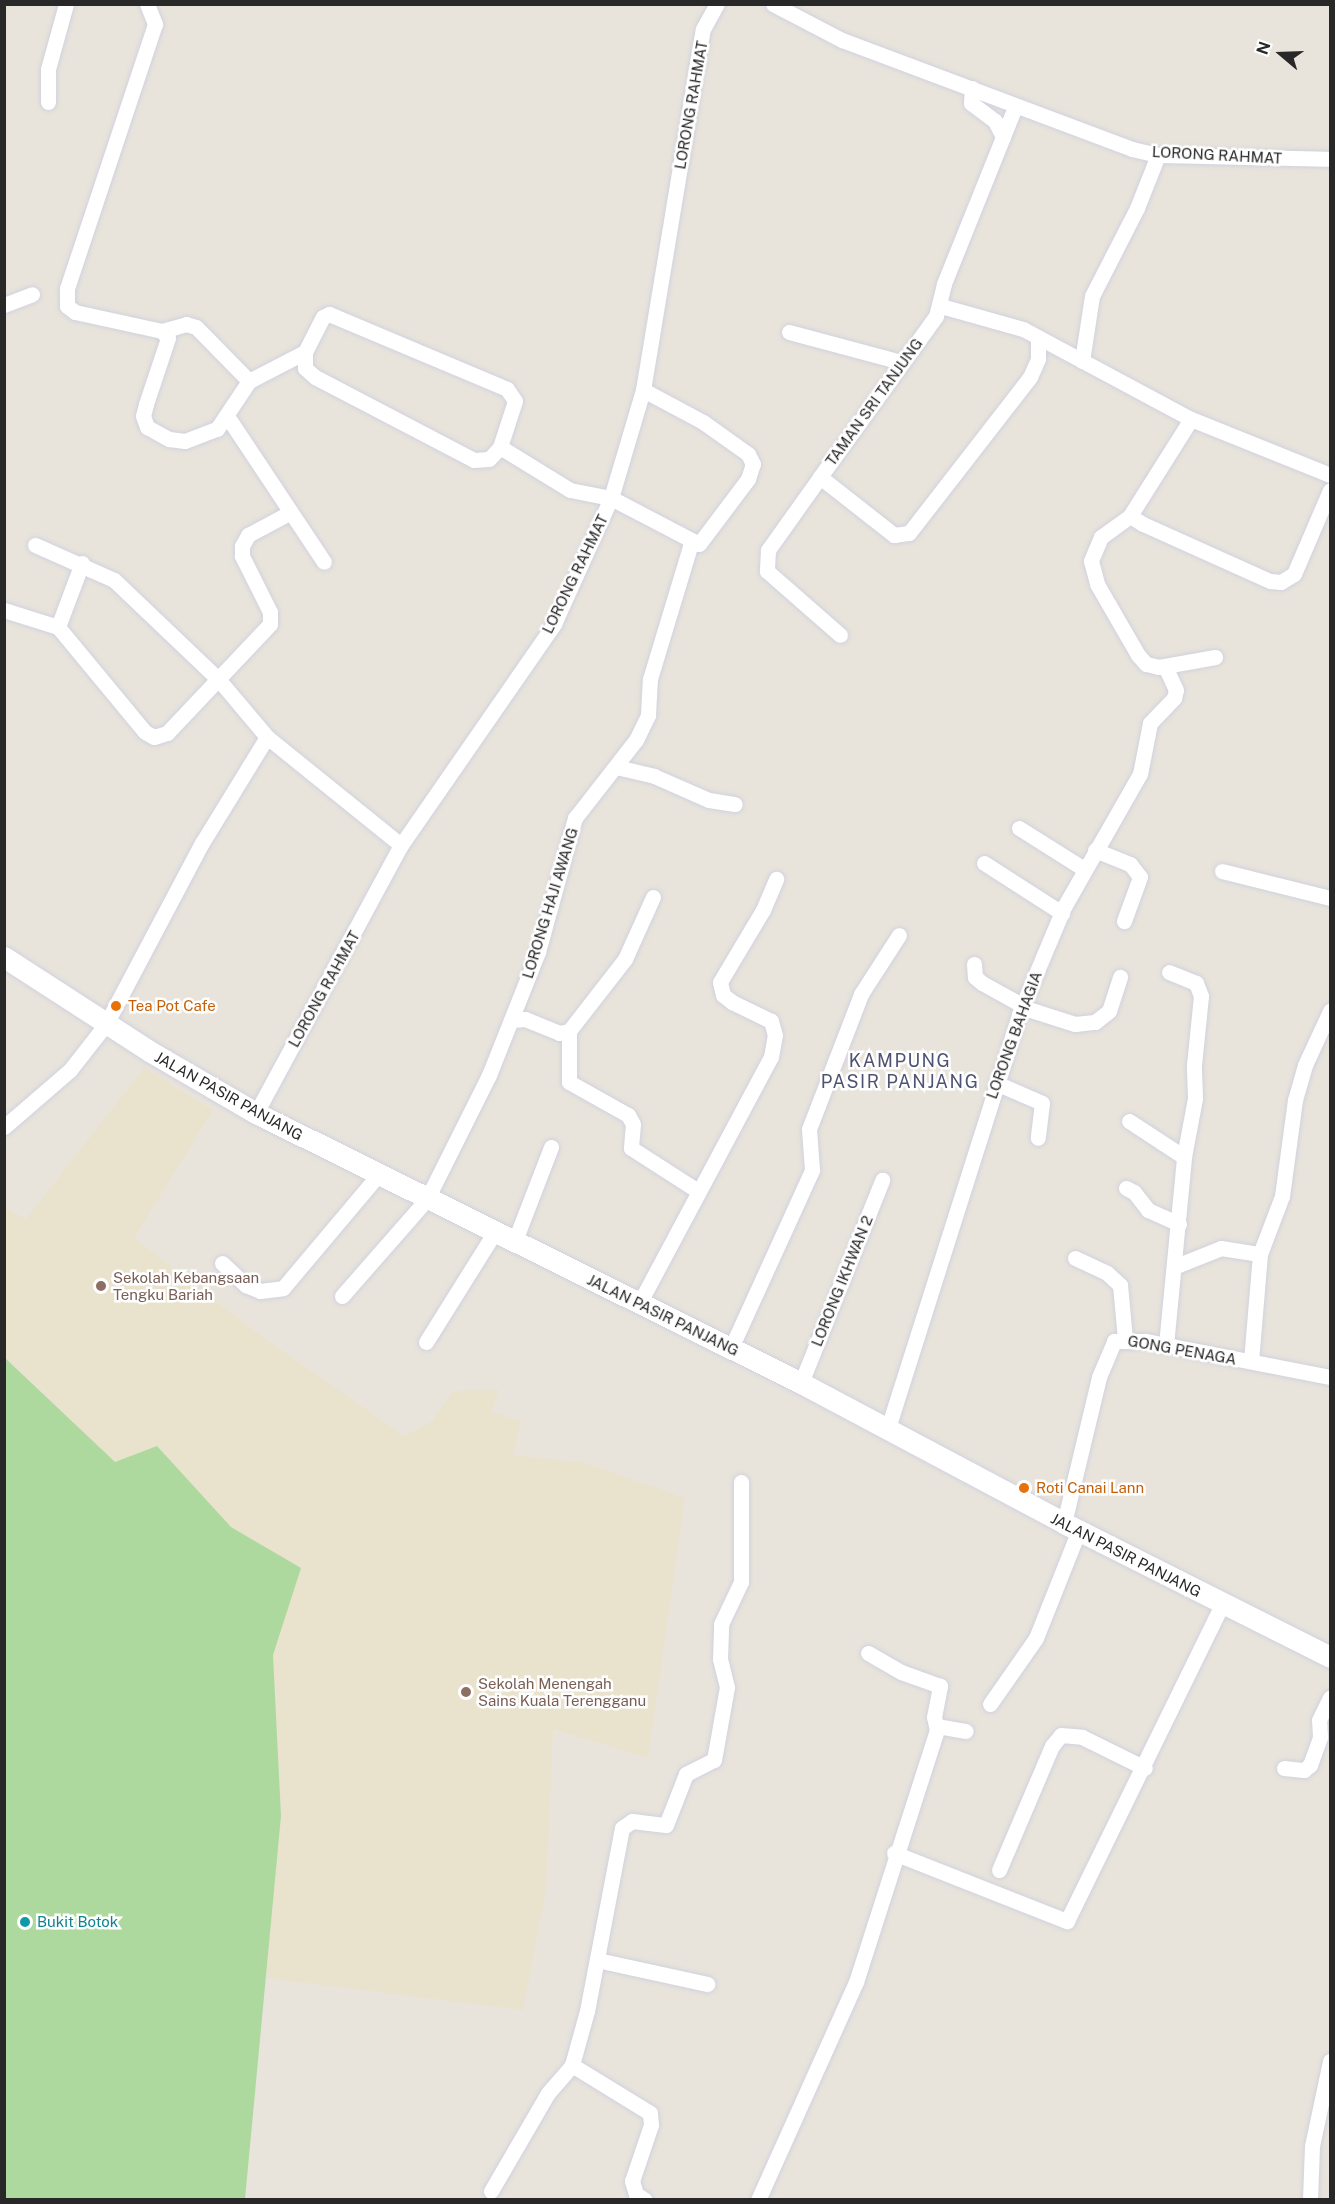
<!DOCTYPE html>
<html>
<head>
<meta charset="utf-8">
<style>
  body { margin:0 }
  #map { position:relative; width:1335px; height:2204px; overflow:hidden; background:#e9e4db; font-family:"Public Sans",sans-serif }
  div>[style] { position:absolute }
  [style*='--x'] { left:calc(var(--x)*1px); top:calc(var(--y)*1px); width:calc(var(--w)*1px); rotate:calc(var(--a)*1deg) }
  .education>* { inset:0; background:#e9e2cd }
  .green>* { inset:0; background:#add99e }
  .roads { filter:drop-shadow(0 0 2px #d1d2df) drop-shadow(0 0 2px #d1d2df) }
  .minor>* { height:15px; margin:-7.5px; padding:0 7.5px; transform-origin:7.5px; border-radius:7.5px; background:#fff }
  .secondary>* { height:21px; margin:-10.5px; padding:0 10.5px; transform-origin:10.5px; border-radius:10.5px; background:#fff }
  .dots>* { width:16px; height:16px; translate:-50% -50%; box-sizing:border-box; border:3px solid #fff; border-radius:50% }
  span { translate:-50% -50%; white-space:nowrap; text-align:center; line-height:1.15; -webkit-text-stroke:5px #fff; paint-order:stroke }
  .street-label { font-size:15px; color:#282828 }
  .food-label { font-size:15px; color:#c56008 }
  .left { translate:0 -50%; text-align:left }
  .education-label { font-size:15px; color:#785e54 }
  .culture-label { font-size:15px; color:#0d838f }
  .quarter-label { font-size:18px; color:#4e5273; letter-spacing:1.5px }
  .frame { position:absolute; inset:0; border:6px solid #282828; pointer-events:none }
  .north { position:absolute; left:1251px; top:24px; width:60px; height:60px; -webkit-text-stroke:4px #fff; paint-order:stroke; rotate:289deg; font-size:16px; font-weight:700; line-height:24px; text-align:center; color:#282828 }
  .north::after { content:''; display:block; margin:auto; width:21px; height:27px; background:#282828; clip-path:polygon(50% 0,100% 100%,50% 72%,0 100%) }
</style>
</head>
<body>
<div id="map">
  <div class="education">
    <i style="clip-path:polygon(144px 1068px,213px 1110px,134px 1238px,260px 1335px,404px 1436px,431px 1422px,453px 1391px,499px 1390px,491px 1412px,521px 1421px,513px 1455px,585px 1463px,685px 1498px,648px 1758px,553px 1729px,546px 1889px,523px 2010px,266px 1978px,281px 1816px,273px 1655px,301px 1568px,231px 1527px,157px 1446px,115px 1462px,5px 1357px,4px 1207px,26px 1219px)"></i>
  </div>
  <div class="green">
    <i style="clip-path:polygon(4px 1357px,115px 1462px,157px 1446px,231px 1527px,301px 1568px,273px 1655px,281px 1816px,245px 2199px,5px 2199px)"></i>
  </div>
  <div class="roads">
    <div class="minor">
      <i style="--x:147;--y:4;--w:22;--a:68"></i>
      <i style="--x:155;--y:24;--w:279;--a:108.4"></i>
      <i style="--x:67;--y:289;--w:17;--a:90"></i>
      <i style="--x:67;--y:306;--w:10;--a:37"></i>
      <i style="--x:75;--y:312;--w:89;--a:12.3"></i>
      <i style="--x:162;--y:331;--w:9;--a:49"></i>
      <i style="--x:168;--y:338;--w:70;--a:108.4"></i>
      <i style="--x:146;--y:404;--w:12;--a:104"></i>
      <i style="--x:143;--y:416;--w:12;--a:70"></i>
      <i style="--x:147;--y:427;--w:25;--a:29"></i>
      <i style="--x:169;--y:439;--w:16;--a:7"></i>
      <i style="--x:185;--y:441;--w:34;--a:-21"></i>
      <i style="--x:217;--y:429;--w:58;--a:-56.3"></i>
      <i style="--x:249;--y:381;--w:63;--a:-27.4"></i>
      <i style="--x:305;--y:352;--w:39;--a:-63"></i>
      <i style="--x:323;--y:317;--w:7;--a:-27"></i>
      <i style="--x:329;--y:314;--w:193;--a:22.8"></i>
      <i style="--x:507;--y:389;--w:14;--a:56"></i>
      <i style="--x:515;--y:401;--w:48;--a:108.1"></i>
      <i style="--x:500;--y:447;--w:82;--a:31.6"></i>
      <i style="--x:570;--y:490;--w:42;--a:11"></i>
      <i style="--x:611;--y:498;--w:99;--a:27.6"></i>
      <i style="--x:699;--y:544;--w:81;--a:-53"></i>
      <i style="--x:748;--y:479;--w:16;--a:-72"></i>
      <i style="--x:753;--y:464;--w:11;--a:-117"></i>
      <i style="--x:748;--y:454;--w:55;--a:-144.6"></i>
      <i style="--x:703;--y:422;--w:68;--a:-151.9"></i>
      <i style="--x:773;--y:4;--w:78;--a:27.6"></i>
      <i style="--x:842;--y:40;--w:310;--a:20.6"></i>
      <i style="--x:1132;--y:149;--w:27;--a:13"></i>
      <i style="--x:1158;--y:155;--w:172;--a:1.3"></i>
      <i style="--x:972;--y:88;--w:15;--a:94"></i>
      <i style="--x:971;--y:103;--w:30;--a:37"></i>
      <i style="--x:995;--y:121;--w:18;--a:63"></i>
      <i style="--x:48;--y:102;--w:33;--a:-90"></i>
      <i style="--x:48;--y:69;--w:67;--a:-74.5"></i>
      <i style="--x:1015;--y:107;--w:191;--a:111.9"></i>
      <i style="--x:944;--y:284;--w:33;--a:104"></i>
      <i style="--x:936;--y:316;--w:198;--a:125.8"></i>
      <i style="--x:820;--y:477;--w:94;--a:38.1"></i>
      <i style="--x:894;--y:535;--w:15;--a:-8"></i>
      <i style="--x:909;--y:533;--w:197;--a:-52.2"></i>
      <i style="--x:1030;--y:377;--w:20;--a:-66"></i>
      <i style="--x:1038;--y:359;--w:19;--a:-90"></i>
      <i style="--x:4;--y:305;--w:30;--a:-21"></i>
      <i style="--x:941;--y:306;--w:85;--a:15.7"></i>
      <i style="--x:1023;--y:329;--w:191;--a:28.2"></i>
      <i style="--x:1191;--y:419;--w:115;--a:122.2"></i>
      <i style="--x:1130;--y:516;--w:15;--a:32"></i>
      <i style="--x:1143;--y:524;--w:139;--a:24.2"></i>
      <i style="--x:1270;--y:581;--w:11;--a:5"></i>
      <i style="--x:1281;--y:582;--w:15;--a:-32"></i>
      <i style="--x:1294;--y:574;--w:91;--a:-66.8"></i>
      <i style="--x:162;--y:331;--w:25;--a:-16"></i>
      <i style="--x:186;--y:324;--w:10;--a:17"></i>
      <i style="--x:196;--y:327;--w:76;--a:45.5"></i>
      <i style="--x:789;--y:332;--w:116;--a:15"></i>
      <i style="--x:305;--y:352;--w:16;--a:90"></i>
      <i style="--x:305;--y:368;--w:13;--a:42"></i>
      <i style="--x:315;--y:377;--w:179;--a:27.6"></i>
      <i style="--x:474;--y:460;--w:15;--a:-4"></i>
      <i style="--x:489;--y:459;--w:16;--a:-47"></i>
      <i style="--x:1082;--y:361;--w:66;--a:-81.3"></i>
      <i style="--x:1092;--y:296;--w:99;--a:-62.9"></i>
      <i style="--x:1137;--y:208;--w:57;--a:-68.4"></i>
      <i style="--x:227;--y:416;--w:175;--a:56.4"></i>
      <i style="--x:1191;--y:419;--w:150;--a:21.9"></i>
      <i style="--x:820;--y:477;--w:90;--a:125.5"></i>
      <i style="--x:768;--y:550;--w:21;--a:93"></i>
      <i style="--x:767;--y:571;--w:97;--a:41.2"></i>
      <i style="--x:1130;--y:516;--w:36;--a:144"></i>
      <i style="--x:1101;--y:537;--w:26;--a:113"></i>
      <i style="--x:1091;--y:561;--w:24;--a:75"></i>
      <i style="--x:1097;--y:584;--w:82;--a:60"></i>
      <i style="--x:1138;--y:655;--w:12;--a:48"></i>
      <i style="--x:1146;--y:664;--w:13;--a:13"></i>
      <i style="--x:1159;--y:667;--w:57;--a:-10.1"></i>
      <i style="--x:35;--y:545;--w:86;--a:23.9"></i>
      <i style="--x:114;--y:580;--w:145;--a:43.6"></i>
      <i style="--x:219;--y:680;--w:75;--a:49.9"></i>
      <i style="--x:267;--y:737;--w:172;--a:38.9"></i>
      <i style="--x:82;--y:563;--w:68;--a:110.6"></i>
      <i style="--x:58;--y:627;--w:136;--a:50.4"></i>
      <i style="--x:145;--y:732;--w:10;--a:29"></i>
      <i style="--x:154;--y:737;--w:14;--a:-17"></i>
      <i style="--x:167;--y:733;--w:150;--a:-46.6"></i>
      <i style="--x:270;--y:624;--w:12;--a:-90"></i>
      <i style="--x:270;--y:612;--w:63;--a:-116.6"></i>
      <i style="--x:242;--y:556;--w:10;--a:-90"></i>
      <i style="--x:242;--y:546;--w:13;--a:-61"></i>
      <i style="--x:248;--y:535;--w:47;--a:-28.2"></i>
      <i style="--x:4;--y:610;--w:57;--a:17.5"></i>
      <i style="--x:616;--y:767;--w:39;--a:13"></i>
      <i style="--x:654;--y:776;--w:60;--a:23.6"></i>
      <i style="--x:709;--y:800;--w:26;--a:9"></i>
      <i style="--x:1019;--y:828;--w:77;--a:32.2"></i>
      <i style="--x:1095;--y:850;--w:38;--a:22"></i>
      <i style="--x:1130;--y:864;--w:16;--a:52"></i>
      <i style="--x:1140;--y:877;--w:47;--a:110"></i>
      <i style="--x:984;--y:863;--w:93;--a:32.7"></i>
      <i style="--x:1222;--y:871;--w:111;--a:14"></i>
      <i style="--x:974;--y:964;--w:13;--a:86"></i>
      <i style="--x:975;--y:977;--w:9;--a:41"></i>
      <i style="--x:982;--y:983;--w:56;--a:28.9"></i>
      <i style="--x:1031;--y:1010;--w:46;--a:17.7"></i>
      <i style="--x:1075;--y:1024;--w:20;--a:-6"></i>
      <i style="--x:1095;--y:1022;--w:18;--a:-38"></i>
      <i style="--x:1109;--y:1011;--w:36;--a:-72"></i>
      <i style="--x:511;--y:1020;--w:14;--a:-4"></i>
      <i style="--x:525;--y:1019;--w:37;--a:22"></i>
      <i style="--x:559;--y:1033;--w:10;--a:-11"></i>
      <i style="--x:569;--y:1031;--w:91;--a:-52.1"></i>
      <i style="--x:625;--y:959;--w:68;--a:-65.7"></i>
      <i style="--x:569;--y:1031;--w:51;--a:90"></i>
      <i style="--x:569;--y:1082;--w:68;--a:29.2"></i>
      <i style="--x:628;--y:1115;--w:10;--a:61"></i>
      <i style="--x:633;--y:1124;--w:24;--a:95"></i>
      <i style="--x:631;--y:1148;--w:80;--a:32.7"></i>
      <i style="--x:996;--y:1083;--w:50;--a:23.5"></i>
      <i style="--x:1042;--y:1103;--w:35;--a:97"></i>
      <i style="--x:256;--y:1113;--w:305;--a:-61.6"></i>
      <i style="--x:401;--y:845;--w:269;--a:-55.3"></i>
      <i style="--x:554;--y:624;--w:138;--a:-65.7"></i>
      <i style="--x:611;--y:498;--w:113;--a:-73.5"></i>
      <i style="--x:643;--y:390;--w:366;--a:-80.6"></i>
      <i style="--x:703;--y:29;--w:29;--a:-61"></i>
      <i style="--x:1129;--y:1121;--w:66;--a:33.2"></i>
      <i style="--x:4;--y:1127;--w:87;--a:-40.8"></i>
      <i style="--x:70;--y:1070;--w:58;--a:-52"></i>
      <i style="--x:106;--y:1024;--w:205;--a:-62.1"></i>
      <i style="--x:202;--y:843;--w:124;--a:-58.5"></i>
      <i style="--x:1126;--y:1188;--w:9;--a:27"></i>
      <i style="--x:1134;--y:1192;--w:23;--a:52"></i>
      <i style="--x:1148;--y:1210;--w:34;--a:24"></i>
      <i style="--x:514;--y:1243;--w:103;--a:-68.9"></i>
      <i style="--x:1075;--y:1258;--w:35;--a:25"></i>
      <i style="--x:1107;--y:1273;--w:18;--a:43"></i>
      <i style="--x:1120;--y:1285;--w:54;--a:84.7"></i>
      <i style="--x:222;--y:1263;--w:33;--a:43"></i>
      <i style="--x:246;--y:1285;--w:15;--a:23"></i>
      <i style="--x:260;--y:1291;--w:23;--a:-7"></i>
      <i style="--x:283;--y:1288;--w:148;--a:-49.9"></i>
      <i style="--x:1176;--y:1266;--w:48;--a:-21.8"></i>
      <i style="--x:1221;--y:1248;--w:39;--a:9"></i>
      <i style="--x:342;--y:1296;--w:129;--a:-48.8"></i>
      <i style="--x:427;--y:1199;--w:139;--a:-63.4"></i>
      <i style="--x:489;--y:1075;--w:132;--a:-68.3"></i>
      <i style="--x:538;--y:952;--w:139;--a:-74.6"></i>
      <i style="--x:575;--y:818;--w:99;--a:-52"></i>
      <i style="--x:636;--y:740;--w:28;--a:-64"></i>
      <i style="--x:648;--y:715;--w:36;--a:-87"></i>
      <i style="--x:650;--y:679;--w:142;--a:-73.2"></i>
      <i style="--x:640;--y:1302;--w:278;--a:-61.9"></i>
      <i style="--x:771;--y:1057;--w:22;--a:-80"></i>
      <i style="--x:775;--y:1035;--w:15;--a:-106"></i>
      <i style="--x:771;--y:1021;--w:43;--a:-154"></i>
      <i style="--x:732;--y:1002;--w:11;--a:-142"></i>
      <i style="--x:723;--y:995;--w:13;--a:-103"></i>
      <i style="--x:720;--y:982;--w:84;--a:-59.2"></i>
      <i style="--x:763;--y:910;--w:34;--a:-67"></i>
      <i style="--x:426;--y:1342;--w:128;--a:-58"></i>
      <i style="--x:1166;--y:1345;--w:189;--a:-84.5"></i>
      <i style="--x:1184;--y:1157;--w:60;--a:-79.4"></i>
      <i style="--x:1195;--y:1098;--w:33;--a:-92"></i>
      <i style="--x:1194;--y:1065;--w:69;--a:-84.2"></i>
      <i style="--x:1201;--y:996;--w:14;--a:-111"></i>
      <i style="--x:1196;--y:983;--w:29;--a:-158"></i>
      <i style="--x:731;--y:1348;--w:196;--a:-65.5"></i>
      <i style="--x:812;--y:1170;--w:41;--a:-94.2"></i>
      <i style="--x:809;--y:1129;--w:145;--a:-68.9"></i>
      <i style="--x:861;--y:994;--w:70;--a:-57.2"></i>
      <i style="--x:1251;--y:1361;--w:107;--a:-85.2"></i>
      <i style="--x:1260;--y:1254;--w:62;--a:-69.2"></i>
      <i style="--x:1282;--y:1196;--w:97;--a:-82.3"></i>
      <i style="--x:1295;--y:1100;--w:36;--a:-74"></i>
      <i style="--x:1305;--y:1065;--w:60;--a:-65.2"></i>
      <i style="--x:801;--y:1383;--w:219;--a:-68.2"></i>
      <i style="--x:888;--y:1428;--w:434;--a:-72.4"></i>
      <i style="--x:1019;--y:1014;--w:116;--a:-67.2"></i>
      <i style="--x:1064;--y:907;--w:153;--a:-60.3"></i>
      <i style="--x:1140;--y:774;--w:52;--a:-78.9"></i>
      <i style="--x:1150;--y:723;--w:35;--a:-46"></i>
      <i style="--x:1174;--y:698;--w:8;--a:-76"></i>
      <i style="--x:1176;--y:690;--w:26;--a:-115"></i>
      <i style="--x:1064;--y:1523;--w:150;--a:-76.5"></i>
      <i style="--x:1099;--y:1377;--w:39;--a:-67"></i>
      <i style="--x:1114;--y:1341;--w:32;--a:0"></i>
      <i style="--x:1146;--y:1341;--w:187;--a:11.1"></i>
      <i style="--x:990;--y:1704;--w:80;--a:-55.1"></i>
      <i style="--x:1036;--y:1638;--w:116;--a:-68.3"></i>
      <i style="--x:937;--y:1726;--w:29;--a:10"></i>
      <i style="--x:1284;--y:1768;--w:20;--a:6"></i>
      <i style="--x:1304;--y:1770;--w:8;--a:-40"></i>
      <i style="--x:1310;--y:1765;--w:30;--a:-70"></i>
      <i style="--x:1320;--y:1737;--w:17;--a:-93"></i>
      <i style="--x:1319;--y:1720;--w:25;--a:-64"></i>
      <i style="--x:894;--y:1853;--w:186;--a:21.5"></i>
      <i style="--x:1067;--y:1921;--w:353;--a:-63.9"></i>
      <i style="--x:999;--y:1870;--w:135;--a:-66.9"></i>
      <i style="--x:1052;--y:1746;--w:14;--a:-51"></i>
      <i style="--x:1061;--y:1735;--w:21;--a:5"></i>
      <i style="--x:1082;--y:1737;--w:70;--a:26.2"></i>
      <i style="--x:597;--y:1960;--w:113;--a:12.3"></i>
      <i style="--x:491;--y:2191;--w:113;--a:-59.8"></i>
      <i style="--x:548;--y:2093;--w:37;--a:-49"></i>
      <i style="--x:645;--y:2200;--w:11;--a:-146"></i>
      <i style="--x:636;--y:2194;--w:14;--a:-107"></i>
      <i style="--x:632;--y:2181;--w:59;--a:-71.3"></i>
      <i style="--x:651;--y:2125;--w:12;--a:-95"></i>
      <i style="--x:650;--y:2113;--w:92;--a:-148.4"></i>
      <i style="--x:572;--y:2065;--w:56;--a:-74.5"></i>
      <i style="--x:587;--y:2011;--w:186;--a:-79.2"></i>
      <i style="--x:622;--y:1828;--w:12;--a:-35"></i>
      <i style="--x:632;--y:1821;--w:34;--a:7"></i>
      <i style="--x:666;--y:1825;--w:55;--a:-68.6"></i>
      <i style="--x:686;--y:1774;--w:31;--a:-27"></i>
      <i style="--x:714;--y:1760;--w:74;--a:-79.9"></i>
      <i style="--x:727;--y:1687;--w:29;--a:-104"></i>
      <i style="--x:720;--y:1659;--w:35;--a:-88"></i>
      <i style="--x:721;--y:1624;--w:47;--a:-64.5"></i>
      <i style="--x:741;--y:1582;--w:100;--a:-90"></i>
      <i style="--x:758;--y:2200;--w:239;--a:-65.8"></i>
      <i style="--x:856;--y:1982;--w:265;--a:-72.2"></i>
      <i style="--x:937;--y:1730;--w:13;--a:-103"></i>
      <i style="--x:934;--y:1717;--w:32;--a:-79"></i>
      <i style="--x:940;--y:1686;--w:41;--a:-160.3"></i>
      <i style="--x:901;--y:1672;--w:38;--a:-150"></i>
      <i style="--x:1310;--y:2200;--w:54;--a:-87.9"></i>
      <i style="--x:1312;--y:2146;--w:87;--a:-78"></i>
    </div>
    <div class="secondary">
      <i style="--x:4;--y:957;--w:175;--a:32.9"></i>
      <i style="--x:151;--y:1052;--w:121;--a:30.2"></i>
      <i style="--x:256;--y:1113;--w:608;--a:26.35"></i>
      <i style="--x:801;--y:1383;--w:298;--a:28"></i>
      <i style="--x:1064;--y:1523;--w:298;--a:26.7"></i>
    </div>
  </div>
  <div class="dots">
    <i style="left:116px;top:1006px;background:#e8710a"></i>
    <i style="left:101px;top:1286px;background:#8d6e63"></i>
    <i style="left:1024px;top:1488px;background:#e8710a"></i>
    <i style="left:466px;top:1692px;background:#8d6e63"></i>
    <i style="left:25px;top:1922px;background:#0f9aa8"></i>
  </div>
  <div class="street-label">
    <span style="left:691px;top:105px;rotate:-80deg">LORONG RAHMAT</span>
    <span style="left:1217px;top:155px;rotate:3deg">LORONG RAHMAT</span>
    <span style="left:874px;top:402px;rotate:-54deg">TAMAN SRI TANJUNG</span>
    <span style="left:575px;top:574px;rotate:-64deg">LORONG RAHMAT</span>
    <span style="left:550px;top:903px;rotate:-73deg">LORONG HAJI AWANG</span>
    <span style="left:324px;top:989px;rotate:-61deg">LORONG RAHMAT</span>
    <span style="left:1014px;top:1035px;rotate:-70deg">LORONG BAHAGIA</span>
    <span style="left:229px;top:1096px;rotate:29deg">JALAN PASIR PANJANG</span>
    <span style="left:842px;top:1281px;rotate:-68deg">LORONG IKHWAN 2</span>
    <span style="left:663px;top:1315px;rotate:26deg">JALAN PASIR PANJANG</span>
    <span style="left:1182px;top:1350px;rotate:10deg">GONG PENAGA</span>
    <span style="left:1126px;top:1555px;rotate:27deg">JALAN PASIR PANJANG</span>
  </div>
  <div class="food-label">
    <span class="left" style="left:128px;top:1006px">Tea Pot Cafe</span>
    <span class="left" style="left:1036px;top:1488px">Roti Canai Lann</span>
  </div>
  <div class="education-label">
    <span class="left" style="left:113px;top:1286px">Sekolah Kebangsaan<br>Tengku Bariah</span>
    <span class="left" style="left:478px;top:1692px">Sekolah Menengah<br>Sains Kuala Terengganu</span>
  </div>
  <div class="culture-label">
    <span class="left" style="left:37px;top:1922px">Bukit Botok</span>
  </div>
  <div class="quarter-label">
    <span style="left:900px;top:1072px">KAMPUNG<br>PASIR PANJANG</span>
  </div>
  <div class="frame"></div>
  <div class="north">N</div>
</div>
</body>
</html>
